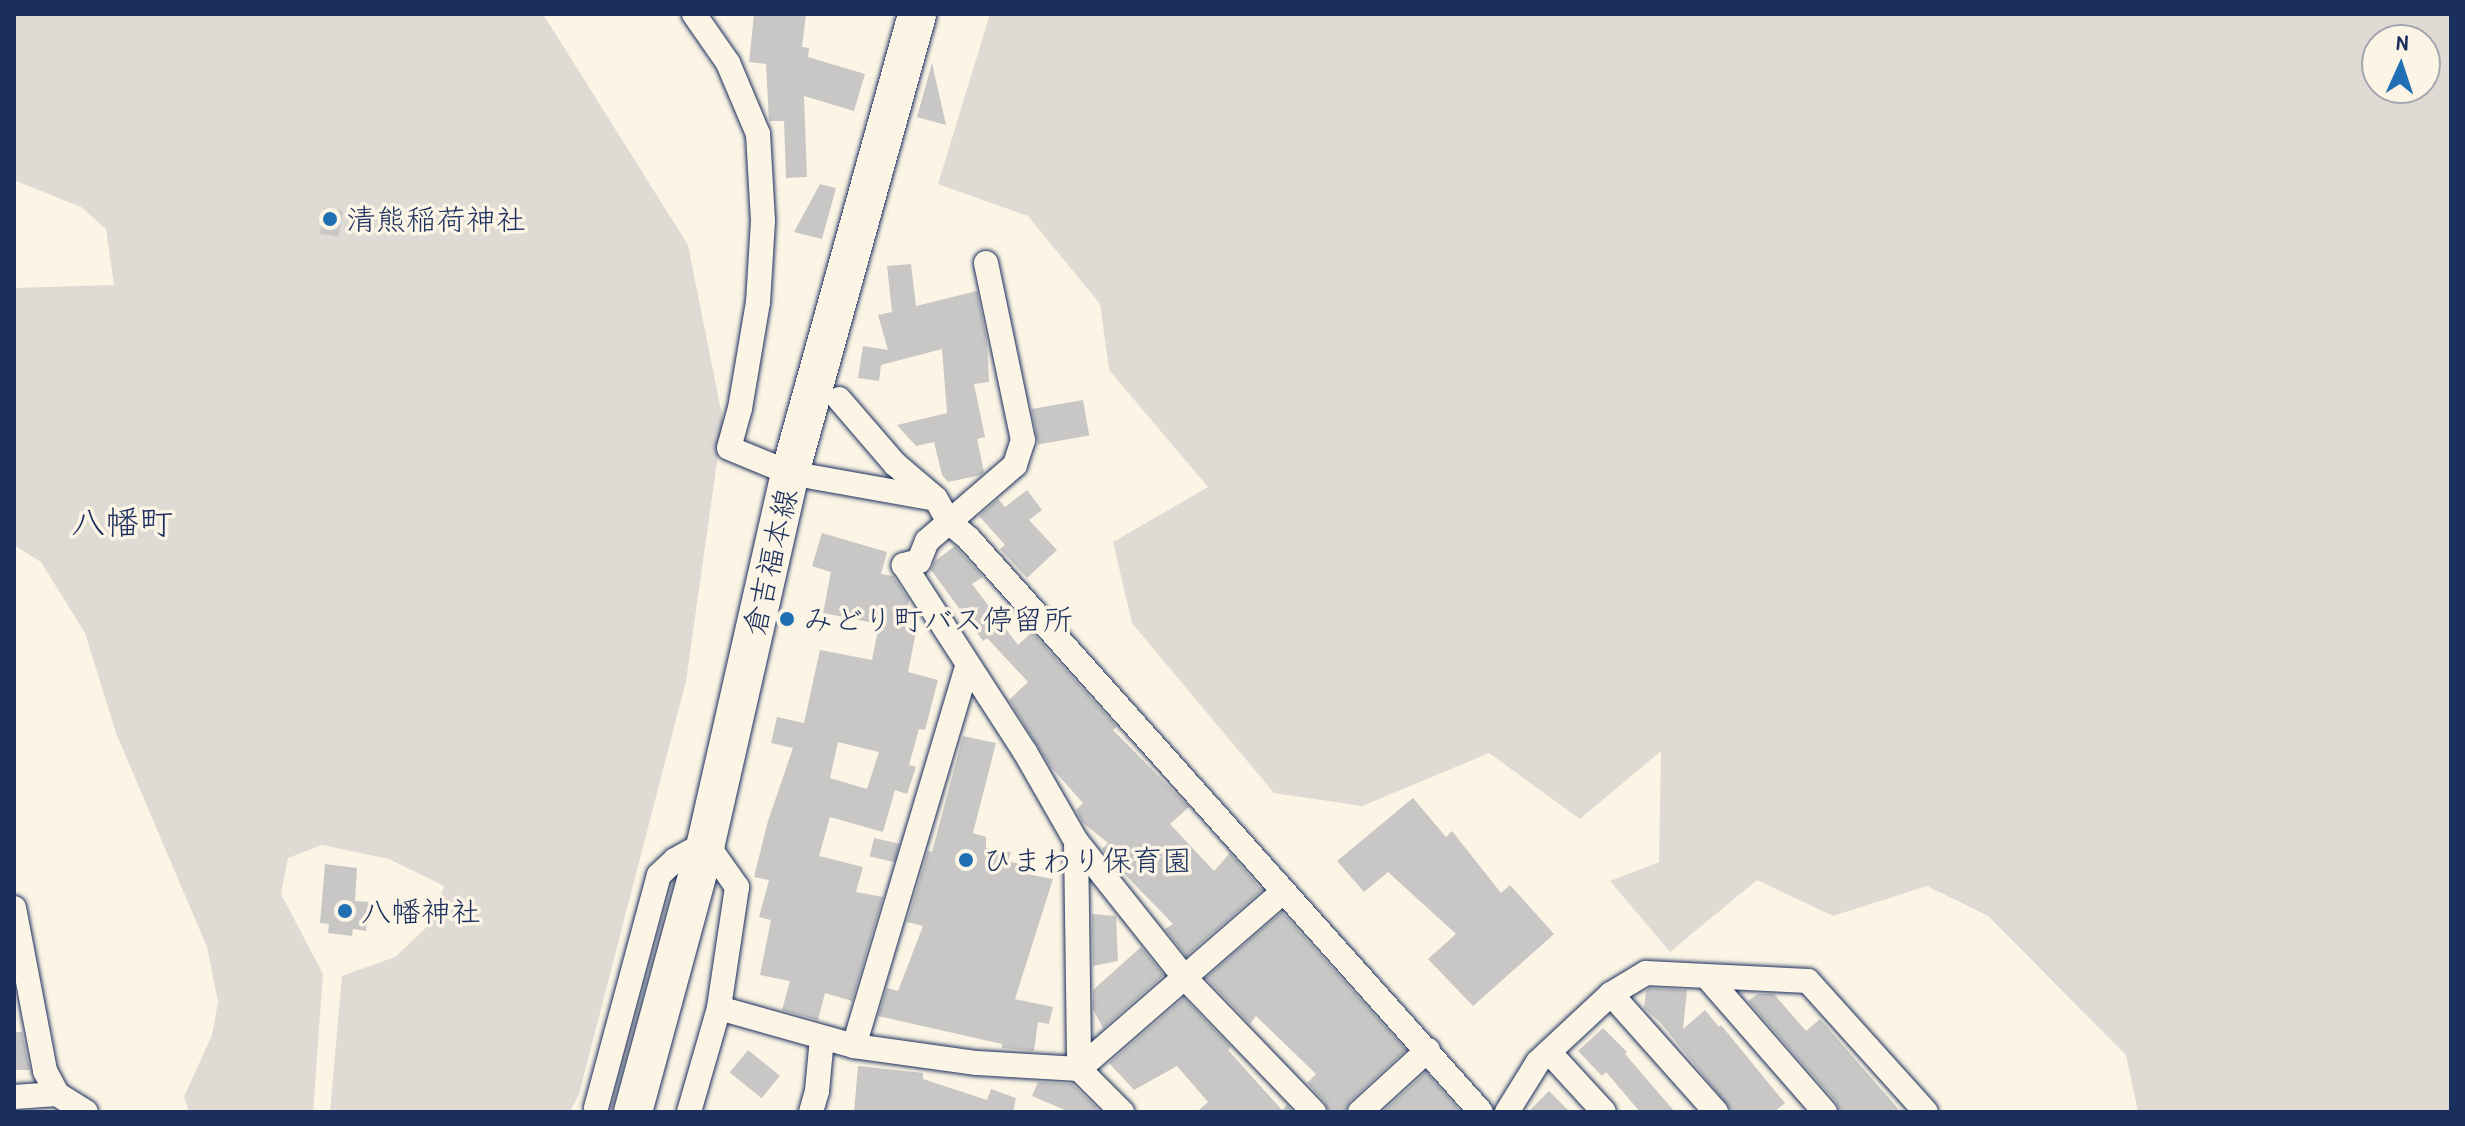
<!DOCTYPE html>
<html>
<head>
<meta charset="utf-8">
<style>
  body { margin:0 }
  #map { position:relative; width:2465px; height:1126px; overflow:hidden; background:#fcf5e5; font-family:"Patrick Hand","Klee One",sans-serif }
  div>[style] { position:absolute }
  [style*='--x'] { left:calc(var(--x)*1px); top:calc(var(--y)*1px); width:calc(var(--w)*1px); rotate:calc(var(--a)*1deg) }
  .green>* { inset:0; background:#dfdbd4 }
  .building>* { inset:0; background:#c8c7c6; transform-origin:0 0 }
  .roads { filter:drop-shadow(0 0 2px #1b2f5e) drop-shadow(0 0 2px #1b2f5e) }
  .street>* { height:24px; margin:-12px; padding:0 12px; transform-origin:12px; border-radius:12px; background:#fcf5e5 }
  .primary>* { height:38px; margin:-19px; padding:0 19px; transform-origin:19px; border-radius:19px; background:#fcf5e5 }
  .dots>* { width:22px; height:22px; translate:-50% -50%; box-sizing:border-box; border:4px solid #fcf5e5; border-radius:50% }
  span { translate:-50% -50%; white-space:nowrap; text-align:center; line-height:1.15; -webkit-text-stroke:7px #fcf5e5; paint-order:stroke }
  .poi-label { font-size:30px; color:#1b2f5e }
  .left { translate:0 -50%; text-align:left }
  .street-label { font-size:30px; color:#1b2f5e }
  .quarter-label { font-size:34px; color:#1b2f5e }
  .frame { position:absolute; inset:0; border:16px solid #1b2f5e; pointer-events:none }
  .north { position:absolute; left:2361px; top:24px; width:80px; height:80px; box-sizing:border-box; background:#fcf5e5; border:2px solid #a2a6af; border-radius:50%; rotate:3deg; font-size:22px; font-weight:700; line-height:32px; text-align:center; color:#1b2f5e }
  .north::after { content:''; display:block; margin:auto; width:28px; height:36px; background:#1f6fb2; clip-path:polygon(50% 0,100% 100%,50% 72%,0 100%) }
</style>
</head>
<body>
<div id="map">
  <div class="green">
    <i style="clip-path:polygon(14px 14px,543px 14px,688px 245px,723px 420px,686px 681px,579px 1094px,570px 1112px,330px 1112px,342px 976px,395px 957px,431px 923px,444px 886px,389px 859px,322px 845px,288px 858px,281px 894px,323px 974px,313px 1112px,189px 1112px,184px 1097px,212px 1035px,218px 1002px,207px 947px,116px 733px,85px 633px,41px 562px,14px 545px,14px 288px,114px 285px,106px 229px,81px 207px,14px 180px)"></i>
    <i style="clip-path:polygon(evenodd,990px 14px,2451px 14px,2451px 1112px,2138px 1112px,2126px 1055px,1988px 916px,1927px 886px,1833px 916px,1757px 880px,1670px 952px,1610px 881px,1659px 862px,1661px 751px,1580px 819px,1489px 753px,1362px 806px,1274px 793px,1132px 623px,1113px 542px,1208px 487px,1109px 370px,1100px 304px,1028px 216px,938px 184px,990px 14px,2377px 40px,2425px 40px,2425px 88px,2377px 88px,2377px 40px)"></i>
  </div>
  <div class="building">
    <i style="clip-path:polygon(754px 14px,806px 14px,802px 47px,809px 48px,808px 57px,865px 74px,854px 111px,804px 96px,807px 177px,786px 178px,784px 121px,769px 121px,766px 64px,749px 62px)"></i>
    <i style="clip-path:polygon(932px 63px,946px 125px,917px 117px)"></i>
    <i style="clip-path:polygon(820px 184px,836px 188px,822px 239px,794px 232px)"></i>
    <i style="left:324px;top:208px;width:19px;height:26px;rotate:9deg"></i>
    <i style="clip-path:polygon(911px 264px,916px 306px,977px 291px,987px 341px,989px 382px,974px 384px,985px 437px,977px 439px,984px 472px,981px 475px,948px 482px,942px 475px,934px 442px,916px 446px,897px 425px,947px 413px,942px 349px,881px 365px,879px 381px,858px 378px,863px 346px,888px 350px,878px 315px,892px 312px,887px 266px)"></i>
    <i style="left:1083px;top:400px;width:36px;height:52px;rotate:80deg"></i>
    <i style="clip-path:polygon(1027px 490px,1042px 510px,1029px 520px,1057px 550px,1027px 578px,1000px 549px,1005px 545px,979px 516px,998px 499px,1005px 507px)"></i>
    <i style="clip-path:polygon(evenodd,822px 533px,887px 552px,881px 574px,893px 576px,909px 600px,906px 619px,918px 622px,908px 672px,938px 680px,925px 730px,919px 729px,909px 765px,916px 767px,907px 794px,895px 790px,883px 832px,830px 817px,819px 856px,863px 867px,856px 892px,883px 897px,852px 1001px,825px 993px,818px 1020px,782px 1010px,790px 981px,760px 975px,771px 920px,759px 917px,769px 880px,754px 877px,768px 821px,793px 748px,771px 743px,777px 717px,804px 723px,820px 650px,872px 660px,879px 624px,823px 613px,831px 572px,812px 566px,822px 533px,838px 742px,879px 752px,867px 789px,830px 778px,838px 742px)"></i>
    <i style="clip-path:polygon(955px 546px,983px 577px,972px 584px,1018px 645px,1032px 632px,1117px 727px,1113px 730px,1189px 807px,1170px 824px,1214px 871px,1230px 853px,1262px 890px,1186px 956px,1165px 929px,1173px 924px,1107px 856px,1102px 849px,1108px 843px,1082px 822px,1076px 810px,1083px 803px,1050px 766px,1009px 700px,1028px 682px,987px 638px,983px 641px,931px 570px,935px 561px)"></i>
    <i style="clip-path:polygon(963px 736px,996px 743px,973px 833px,986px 837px,986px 848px,1011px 852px,1008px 861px,1019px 864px,1017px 872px,1053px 879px,1015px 999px,1053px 1007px,1049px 1024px,1038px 1022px,1034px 1051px,1002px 1048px,1002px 1044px,878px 1016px,887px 988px,898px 991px,923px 926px,907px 922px,928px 851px,932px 852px)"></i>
    <i style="clip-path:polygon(1413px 798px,1446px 837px,1452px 831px,1501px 893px,1510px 885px,1554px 934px,1473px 1006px,1428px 959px,1456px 934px,1388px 872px,1364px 892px,1337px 861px)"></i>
    <i style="left:874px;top:838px;width:26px;height:19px;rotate:13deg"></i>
    <i style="clip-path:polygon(325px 864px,357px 868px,355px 901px,369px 902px,366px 931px,353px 929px,352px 936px,328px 933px,329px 924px,320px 923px)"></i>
    <i style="clip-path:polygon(1282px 912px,1406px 1050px,1350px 1101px,1345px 1112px,1329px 1112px,1325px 1102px,1307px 1083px,1316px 1074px,1256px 1016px,1250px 1024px,1206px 978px)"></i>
    <i style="clip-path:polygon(1092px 914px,1116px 916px,1118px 961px,1093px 966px)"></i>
    <i style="clip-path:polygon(1141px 947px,1164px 975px,1103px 1028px,1093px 1009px,1093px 990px)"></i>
    <i style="clip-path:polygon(1650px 988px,1687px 990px,1683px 1029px,1705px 1010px,1719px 1027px,1721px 1025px,1785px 1103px,1774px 1112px,1733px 1112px,1660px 1022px,1644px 1008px,1646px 991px)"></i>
    <i style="clip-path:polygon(1758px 994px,1774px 994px,1806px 1031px,1820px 1019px,1901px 1112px,1840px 1112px,1836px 1102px,1748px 1001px)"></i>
    <i style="clip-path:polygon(1184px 998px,1231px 1047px,1228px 1050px,1282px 1110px,1287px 1105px,1293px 1112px,1197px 1112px,1208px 1102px,1177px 1066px,1134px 1090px,1109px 1063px)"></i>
    <i style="clip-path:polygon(1603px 1028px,1627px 1052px,1625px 1054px,1675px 1112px,1640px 1112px,1606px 1072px,1602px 1076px,1578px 1051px)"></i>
    <i style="clip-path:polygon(14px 1032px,22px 1032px,30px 1070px,14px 1070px)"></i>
    <i style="left:748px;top:1050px;width:41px;height:29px;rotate:39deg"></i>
    <i style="clip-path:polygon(858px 1066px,923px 1073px,923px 1079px,987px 1100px,991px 1089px,1016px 1098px,1013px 1112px,854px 1112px)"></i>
    <i style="clip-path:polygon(1426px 1072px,1461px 1112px,1382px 1112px)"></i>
    <i style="clip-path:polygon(1038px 1082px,1072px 1084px,1101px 1112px,1070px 1112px,1032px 1096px)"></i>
    <i style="clip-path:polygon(1549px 1091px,1570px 1112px,1528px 1112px)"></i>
  </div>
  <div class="roads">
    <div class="street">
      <i style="--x:694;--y:14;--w:60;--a:55.2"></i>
      <i style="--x:728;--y:63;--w:77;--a:67.1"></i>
      <i style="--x:758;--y:134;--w:87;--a:86.7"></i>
      <i style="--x:763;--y:221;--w:81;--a:93.5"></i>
      <i style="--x:758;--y:302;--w:108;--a:99.6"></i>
      <i style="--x:740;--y:408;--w:41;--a:105.4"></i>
      <i style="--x:729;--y:448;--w:66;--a:22.3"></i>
      <i style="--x:790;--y:473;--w:148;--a:10.1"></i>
      <i style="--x:936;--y:499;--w:26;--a:61"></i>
      <i style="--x:949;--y:522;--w:26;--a:40"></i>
      <i style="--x:969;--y:539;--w:768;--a:48.22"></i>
      <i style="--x:986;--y:263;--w:181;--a:78.2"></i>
      <i style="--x:1023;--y:440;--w:26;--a:108"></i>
      <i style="--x:1015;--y:465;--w:116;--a:139.2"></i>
      <i style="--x:927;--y:541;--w:22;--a:112"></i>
      <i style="--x:919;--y:561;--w:16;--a:165"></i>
      <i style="--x:904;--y:565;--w:223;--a:57.1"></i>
      <i style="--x:1025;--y:752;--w:103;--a:60.2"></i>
      <i style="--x:1076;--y:841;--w:175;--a:51.5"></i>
      <i style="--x:1185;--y:978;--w:186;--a:46.1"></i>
      <i style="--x:839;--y:399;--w:86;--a:49.3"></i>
      <i style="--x:895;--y:464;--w:52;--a:40.4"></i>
      <i style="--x:1076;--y:841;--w:228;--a:89.2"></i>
      <i style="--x:1079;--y:1069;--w:61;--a:45"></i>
      <i style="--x:14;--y:908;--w:166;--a:79.2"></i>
      <i style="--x:45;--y:1071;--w:26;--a:62"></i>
      <i style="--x:57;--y:1094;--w:34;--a:32"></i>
      <i style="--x:1708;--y:978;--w:178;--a:48.9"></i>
      <i style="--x:1611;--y:994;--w:158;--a:48.3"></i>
      <i style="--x:719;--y:1008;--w:140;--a:15.7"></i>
      <i style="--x:854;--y:1046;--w:124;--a:7.9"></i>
      <i style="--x:977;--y:1063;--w:102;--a:3.4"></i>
      <i style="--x:1079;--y:1069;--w:271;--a:-41"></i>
      <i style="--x:854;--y:1046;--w:395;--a:-73.4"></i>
      <i style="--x:1549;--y:1052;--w:81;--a:47.5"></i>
      <i style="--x:14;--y:1097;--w:43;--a:-4"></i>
      <i style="--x:596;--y:1108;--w:241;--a:-74.9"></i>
      <i style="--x:659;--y:875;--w:22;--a:-43"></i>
      <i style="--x:675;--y:860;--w:35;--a:-29"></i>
      <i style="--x:706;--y:843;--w:54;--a:54.8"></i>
      <i style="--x:737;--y:887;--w:122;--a:98.5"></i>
      <i style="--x:719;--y:1008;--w:108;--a:106.1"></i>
      <i style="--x:811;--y:1112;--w:22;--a:-74"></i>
      <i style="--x:817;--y:1091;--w:53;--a:-84.6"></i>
      <i style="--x:1360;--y:1112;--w:92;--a:-42.4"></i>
      <i style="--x:1507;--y:1112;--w:59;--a:-58.2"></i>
      <i style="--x:1538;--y:1062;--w:100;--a:-43"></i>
      <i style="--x:1611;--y:994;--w:41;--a:-31"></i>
      <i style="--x:1646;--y:973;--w:162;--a:2.8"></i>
      <i style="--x:1808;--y:981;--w:176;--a:48"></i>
    </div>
    <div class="primary">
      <i style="--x:633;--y:1112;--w:279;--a:-74.8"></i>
      <i style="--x:706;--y:843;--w:379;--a:-77.2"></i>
      <i style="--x:790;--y:473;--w:476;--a:-74.5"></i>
    </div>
  </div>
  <div class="dots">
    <i style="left:330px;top:219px;background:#1f6fb2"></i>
    <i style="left:787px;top:619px;background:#1f6fb2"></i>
    <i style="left:966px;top:860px;background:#1f6fb2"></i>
    <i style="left:345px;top:911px;background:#1f6fb2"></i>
  </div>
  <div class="poi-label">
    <span class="left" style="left:346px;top:219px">清熊稲荷神社</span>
    <span class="left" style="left:803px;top:619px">みどり町バス停留所</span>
    <span class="left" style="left:982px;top:860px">ひまわり保育園</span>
    <span class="left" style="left:361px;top:911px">八幡神社</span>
  </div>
  <div class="street-label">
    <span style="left:770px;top:562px;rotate:-77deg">倉吉福本線</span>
  </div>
  <div class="quarter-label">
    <span style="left:122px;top:523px">八幡町</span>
  </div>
  <div class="frame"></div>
  <div class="north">N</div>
</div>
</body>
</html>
